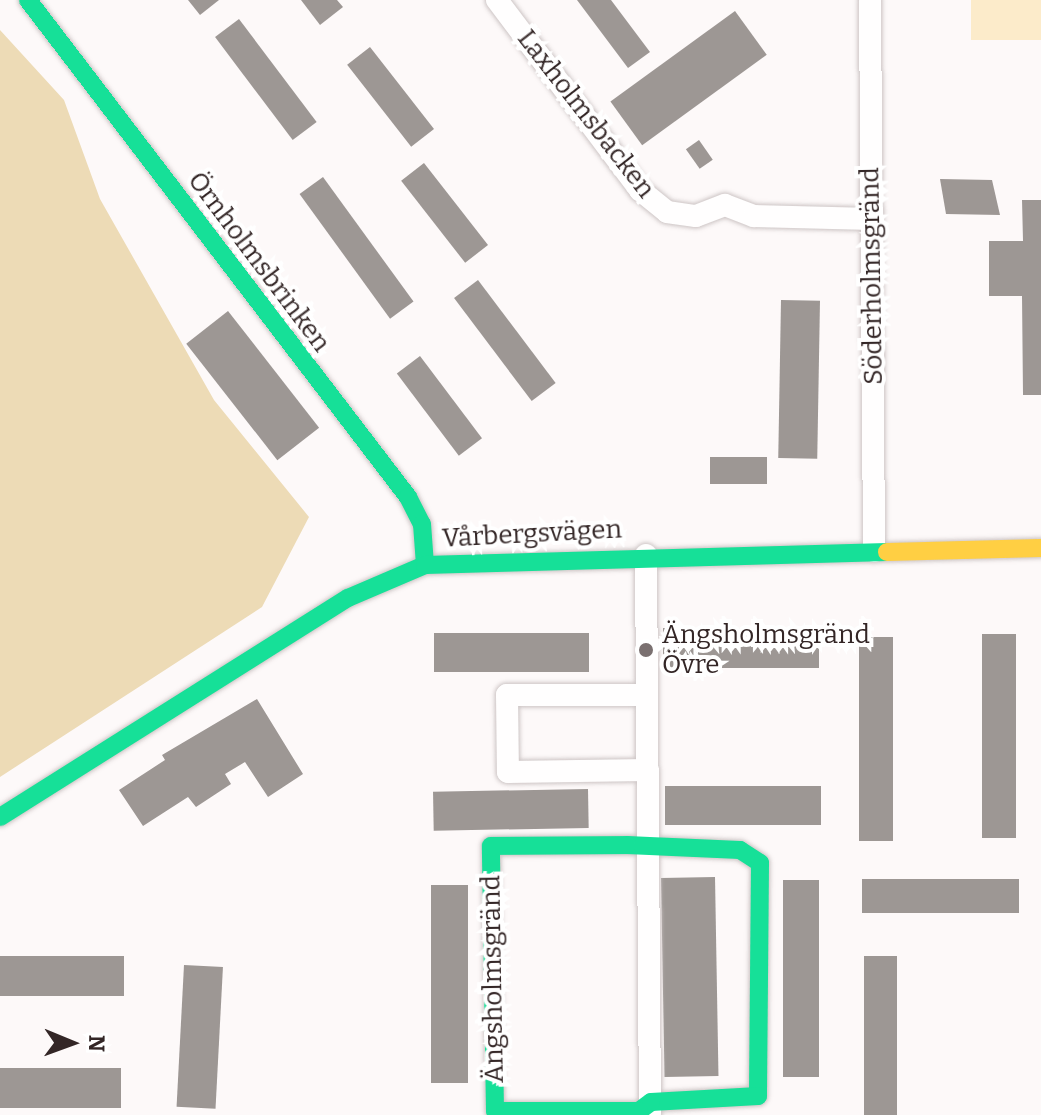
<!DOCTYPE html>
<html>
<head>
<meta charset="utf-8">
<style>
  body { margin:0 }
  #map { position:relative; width:1041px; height:1115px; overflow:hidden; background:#fdf9f9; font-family:Bitter,serif }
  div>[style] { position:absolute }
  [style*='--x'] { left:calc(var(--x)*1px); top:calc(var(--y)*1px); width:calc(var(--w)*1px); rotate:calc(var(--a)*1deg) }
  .green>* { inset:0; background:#fcebca; transform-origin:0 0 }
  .forest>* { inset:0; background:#eddbb6 }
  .building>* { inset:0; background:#9d9794; transform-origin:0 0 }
  .roads { filter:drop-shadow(0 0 2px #cdc5c5) drop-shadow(0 0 2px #cdc5c5) }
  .street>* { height:22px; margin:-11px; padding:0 11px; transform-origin:11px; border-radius:11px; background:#fffefe }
  .fast>* { height:18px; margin:-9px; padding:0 9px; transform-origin:9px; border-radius:9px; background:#16e098 }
  .slow>* { height:18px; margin:-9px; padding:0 9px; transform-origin:9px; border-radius:9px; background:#ffcf43 }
  .dots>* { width:22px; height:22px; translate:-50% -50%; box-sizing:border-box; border:4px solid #fff; border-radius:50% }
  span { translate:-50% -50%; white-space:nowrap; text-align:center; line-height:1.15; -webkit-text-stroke:8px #fff; paint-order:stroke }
  .street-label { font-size:26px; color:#332626 }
  .poi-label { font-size:26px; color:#332626 }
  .left { translate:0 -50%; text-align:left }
  .north { position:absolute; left:32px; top:1003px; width:80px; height:80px; -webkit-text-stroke:6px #fff; paint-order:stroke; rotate:91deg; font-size:22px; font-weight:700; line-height:32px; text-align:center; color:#332626 }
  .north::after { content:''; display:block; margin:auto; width:28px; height:36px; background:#332626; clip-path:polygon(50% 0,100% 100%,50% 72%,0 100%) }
</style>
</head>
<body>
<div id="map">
  <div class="green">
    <i style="left:971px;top:0;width:70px;height:40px"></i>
  </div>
  <div class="forest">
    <i style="clip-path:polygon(0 30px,64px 100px,100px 199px,214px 400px,309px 517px,262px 607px,0 777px)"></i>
  </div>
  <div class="building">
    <i style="clip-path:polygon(188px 0,219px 0,200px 15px)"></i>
    <i style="clip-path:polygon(301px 0,337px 0,343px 7px,320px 25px)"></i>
    <i style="clip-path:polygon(577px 0,611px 0,650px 52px,628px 68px)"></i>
    <i style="left:735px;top:11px;width:54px;height:154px;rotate:54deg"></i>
    <i style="left:239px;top:19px;width:129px;height:30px;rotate:53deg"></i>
    <i style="left:370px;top:47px;width:104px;height:29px;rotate:52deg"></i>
    <i style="left:699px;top:140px;width:24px;height:16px;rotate:55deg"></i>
    <i style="left:424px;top:163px;width:104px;height:29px;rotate:52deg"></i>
    <i style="left:323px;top:177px;width:154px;height:29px;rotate:54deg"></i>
    <i style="clip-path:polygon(940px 179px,992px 180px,1000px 215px,946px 214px)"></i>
    <i style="clip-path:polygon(1022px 200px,1041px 200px,1041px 395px,1023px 395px,1022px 296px,989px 296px,989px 241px,1023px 241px)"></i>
    <i style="left:478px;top:280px;width:129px;height:30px;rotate:53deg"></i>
    <i style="left:781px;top:300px;width:39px;height:158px;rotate:1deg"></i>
    <i style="left:228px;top:311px;width:148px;height:53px;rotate:52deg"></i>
    <i style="left:420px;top:356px;width:103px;height:29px;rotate:53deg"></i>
    <i style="left:710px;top:457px;width:57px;height:27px"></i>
    <i style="left:663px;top:628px;width:156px;height:40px"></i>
    <i style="left:434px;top:633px;width:155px;height:39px"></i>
    <i style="left:982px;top:634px;width:34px;height:204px"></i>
    <i style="left:859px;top:637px;width:34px;height:204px"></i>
    <i style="clip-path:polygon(257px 699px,303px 774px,268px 797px,245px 762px,225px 774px,231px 784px,196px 807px,188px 797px,143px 826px,119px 790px,165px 760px,162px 755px)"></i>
    <i style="left:821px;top:786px;width:39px;height:156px;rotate:90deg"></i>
    <i style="left:588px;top:789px;width:39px;height:155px;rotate:89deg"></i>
    <i style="left:715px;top:877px;width:199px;height:54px;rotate:89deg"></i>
    <i style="left:1019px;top:879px;width:34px;height:157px;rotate:90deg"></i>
    <i style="left:783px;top:880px;width:36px;height:197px"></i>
    <i style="left:431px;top:885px;width:37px;height:198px"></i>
    <i style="left:0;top:956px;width:124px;height:40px"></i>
    <i style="left:864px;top:956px;width:33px;height:159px"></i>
    <i style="left:184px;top:965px;width:39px;height:142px;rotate:3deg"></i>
    <i style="left:0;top:1068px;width:121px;height:40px"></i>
  </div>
  <div class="roads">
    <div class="street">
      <i style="--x:497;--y:0;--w:238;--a:53"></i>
      <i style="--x:640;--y:190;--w:35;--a:39"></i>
      <i style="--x:667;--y:212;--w:29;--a:8"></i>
      <i style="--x:696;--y:216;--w:31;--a:-21"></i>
      <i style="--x:725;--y:205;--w:31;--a:21"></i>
      <i style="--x:754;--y:216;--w:117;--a:1.5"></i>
      <i style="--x:870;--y:0;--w:551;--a:89.58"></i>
      <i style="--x:646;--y:555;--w:559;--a:89.59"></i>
      <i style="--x:646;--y:695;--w:139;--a:180"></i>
      <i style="--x:507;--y:695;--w:77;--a:89.3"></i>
      <i style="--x:508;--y:772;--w:140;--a:-0.8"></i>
    </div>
    <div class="fast">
      <i style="--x:28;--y:0;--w:626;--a:52.6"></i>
      <i style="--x:408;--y:497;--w:30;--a:63"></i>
      <i style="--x:422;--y:524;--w:41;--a:85.8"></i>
      <i style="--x:0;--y:817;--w:411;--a:-32.2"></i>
      <i style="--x:348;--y:598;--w:84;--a:-23.2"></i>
      <i style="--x:425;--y:565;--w:462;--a:-1.6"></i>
      <i style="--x:627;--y:845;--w:113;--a:2.5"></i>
      <i style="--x:740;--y:850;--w:24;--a:33"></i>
      <i style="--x:760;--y:863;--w:233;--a:90.5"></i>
      <i style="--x:758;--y:1096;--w:107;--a:176.8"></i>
      <i style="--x:651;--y:1102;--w:15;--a:143"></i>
      <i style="--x:639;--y:1111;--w:144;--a:180"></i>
      <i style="--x:495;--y:1111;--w:265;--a:-90.9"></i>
      <i style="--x:491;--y:846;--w:136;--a:-0.4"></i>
    </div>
    <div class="slow">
      <i style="--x:887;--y:552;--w:154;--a:-1.5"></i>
    </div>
  </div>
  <div class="dots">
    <i style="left:646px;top:650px;background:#7a7070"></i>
  </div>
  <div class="street-label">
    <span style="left:586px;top:114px;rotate:52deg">Laxholmsbacken</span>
    <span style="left:259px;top:262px;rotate:53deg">Örnholmsbrinken</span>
    <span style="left:872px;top:276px;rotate:-91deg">Söderholmsgränd</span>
    <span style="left:532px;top:534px;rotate:-3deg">Vårbergsvägen</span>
    <span style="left:493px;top:979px;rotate:-91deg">Ängsholmsgränd</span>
  </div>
  <div class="poi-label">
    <span class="left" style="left:662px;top:650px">Ängsholmsgränd<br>Övre</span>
  </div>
  <div class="north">N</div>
</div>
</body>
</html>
